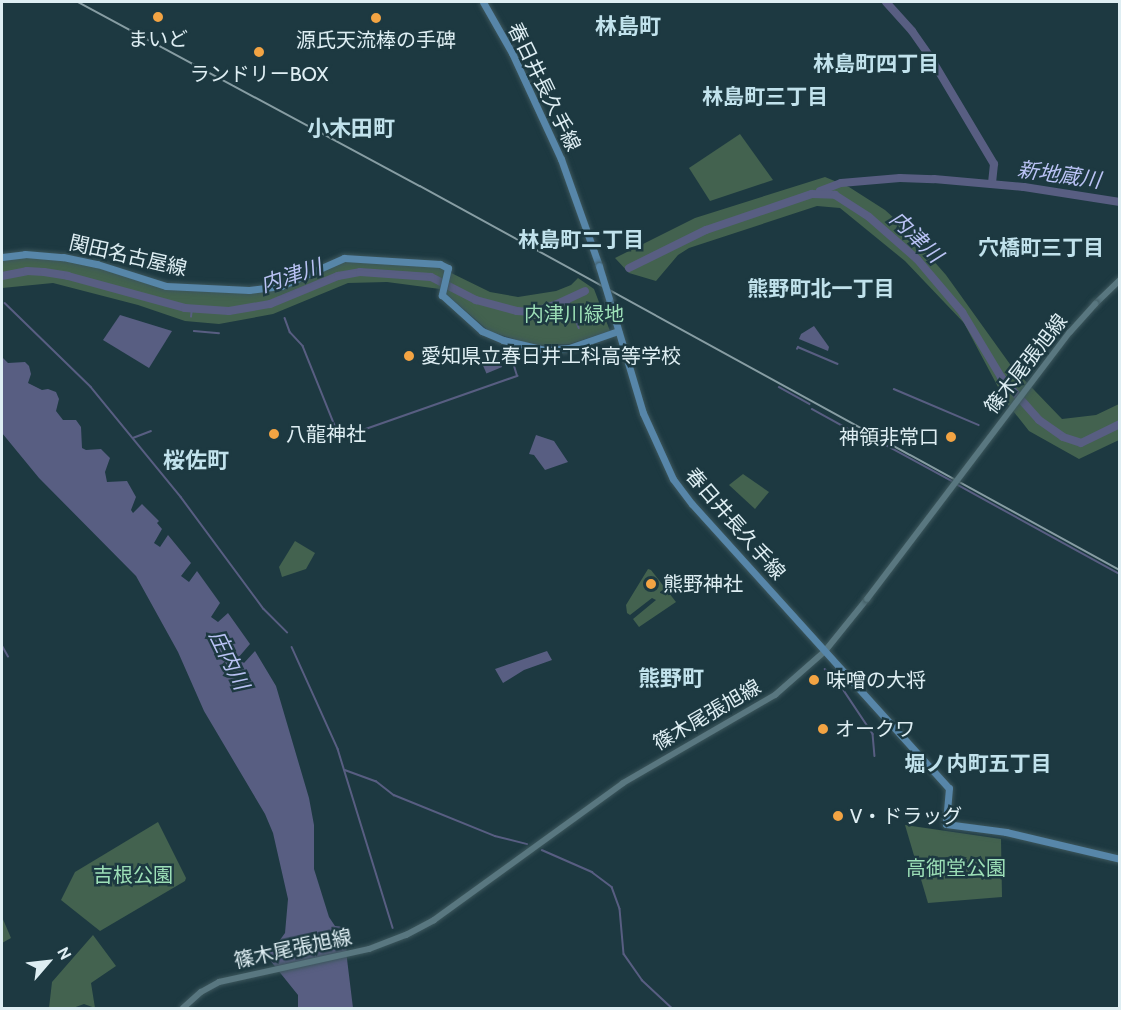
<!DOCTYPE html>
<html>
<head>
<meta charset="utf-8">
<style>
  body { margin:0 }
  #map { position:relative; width:1121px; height:1010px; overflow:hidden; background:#1d3941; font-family:Cabin,"Noto Sans JP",sans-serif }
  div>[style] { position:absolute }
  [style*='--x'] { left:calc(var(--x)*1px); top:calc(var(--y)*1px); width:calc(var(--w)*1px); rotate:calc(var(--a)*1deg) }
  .green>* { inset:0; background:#43624f }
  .water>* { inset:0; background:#585e82; transform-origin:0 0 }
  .stream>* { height:1.5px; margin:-0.75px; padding:0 0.75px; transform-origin:0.75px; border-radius:0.75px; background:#585e82 }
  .river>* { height:8px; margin:-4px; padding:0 4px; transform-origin:4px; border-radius:4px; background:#585e82 }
  .roads { filter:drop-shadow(0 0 2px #3c565c) drop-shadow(0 0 2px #3c565c) }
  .secondary>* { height:6px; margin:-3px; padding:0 3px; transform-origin:3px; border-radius:3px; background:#597780 }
  .primary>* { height:7px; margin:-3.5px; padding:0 3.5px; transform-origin:3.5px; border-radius:3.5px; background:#5786a9 }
  .rail>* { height:1.5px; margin:-0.75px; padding:0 0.75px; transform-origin:0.75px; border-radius:0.75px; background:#879da3 }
  .bridges { filter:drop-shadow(0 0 2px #3c565c) drop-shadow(0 0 2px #3c565c) }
  .secondary-bridge>* { height:6px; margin:-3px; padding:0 3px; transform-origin:3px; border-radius:3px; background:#597780 }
  .primary-bridge>* { height:7px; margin:-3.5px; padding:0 3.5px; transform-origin:3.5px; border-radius:3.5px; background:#5786a9 }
  .dots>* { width:16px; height:16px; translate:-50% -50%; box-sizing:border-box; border:3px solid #1d3941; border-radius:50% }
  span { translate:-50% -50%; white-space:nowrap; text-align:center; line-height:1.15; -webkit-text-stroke:5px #1d3941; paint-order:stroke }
  .poi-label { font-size:20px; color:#deeef3 }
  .left { translate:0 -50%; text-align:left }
  .right { translate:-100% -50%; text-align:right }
  .street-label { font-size:20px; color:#deeef3 }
  .park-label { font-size:20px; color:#9cdfb7 }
  .neighbourhood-label { font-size:21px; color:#c1e2ec; font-weight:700 }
  .water-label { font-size:21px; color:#bac3f5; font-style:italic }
  .quarter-label { font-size:22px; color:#c1e2ec; font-weight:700 }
  .frame { position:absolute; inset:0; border:3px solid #deeef3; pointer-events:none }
  .north { position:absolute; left:18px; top:932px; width:60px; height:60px; -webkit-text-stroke:4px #1d3941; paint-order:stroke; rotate:62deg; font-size:16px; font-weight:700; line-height:24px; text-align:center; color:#deeef3 }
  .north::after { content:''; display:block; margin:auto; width:21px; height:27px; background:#deeef3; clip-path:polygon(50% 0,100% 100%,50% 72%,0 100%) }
</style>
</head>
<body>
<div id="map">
  <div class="green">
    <i style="clip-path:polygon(740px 134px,773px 180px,710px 201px,689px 168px)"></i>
    <i style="clip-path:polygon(825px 177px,849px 187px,885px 210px,904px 227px,946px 275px,1012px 367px,1062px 419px,1096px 415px,1119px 404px,1119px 440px,1079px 459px,1029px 431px,1006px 402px,964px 323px,905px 261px,840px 208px,817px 206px,689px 248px,678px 255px,656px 281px,629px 273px,615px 258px,695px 218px)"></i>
    <i style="clip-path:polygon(41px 257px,83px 263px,149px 284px,259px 291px,343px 261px,439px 267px,490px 292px,518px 297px,556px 291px,571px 285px,578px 278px,594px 289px,610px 331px,570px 344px,533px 345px,489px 331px,440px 289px,387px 282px,348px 283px,273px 314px,219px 324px,185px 321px,138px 305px,53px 283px,2px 288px,2px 259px)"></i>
    <i style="clip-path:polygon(743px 474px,769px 492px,755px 509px,729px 485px)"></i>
    <i style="clip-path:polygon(295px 541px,315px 553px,306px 569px,282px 577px,279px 567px)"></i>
    <i style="clip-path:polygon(648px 569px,651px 570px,676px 602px,639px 627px,633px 619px,656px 600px,652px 598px,630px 615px,627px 613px,626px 605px)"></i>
    <i style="clip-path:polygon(158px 822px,186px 878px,185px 881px,100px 931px,61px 900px,75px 872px)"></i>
    <i style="clip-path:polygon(905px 825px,1001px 839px,1002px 897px,928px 903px)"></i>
    <i style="clip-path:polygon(2px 917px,11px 938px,2px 943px)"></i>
    <i style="clip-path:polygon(93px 935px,116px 966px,91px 983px,95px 1008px,84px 1004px,73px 1008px,49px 1008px,52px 982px)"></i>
  </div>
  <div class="water">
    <i style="clip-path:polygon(120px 315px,172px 331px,149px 368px,103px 340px)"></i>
    <i style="clip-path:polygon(814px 326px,829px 347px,828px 351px,799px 339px,801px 334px)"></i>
    <i style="left:497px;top:355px;width:13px;height:17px;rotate:67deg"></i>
    <i style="clip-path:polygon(2px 357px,8px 363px,25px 362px,29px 366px,31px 374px,28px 383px,42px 390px,48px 389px,56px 392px,59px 399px,56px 411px,63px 420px,76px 420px,81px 427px,82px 448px,86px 450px,101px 449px,110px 458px,105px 472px,107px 482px,127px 481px,136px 497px,131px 510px,133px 513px,142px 504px,159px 521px,157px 523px,162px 529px,154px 543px,160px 547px,168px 535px,191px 563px,181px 576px,189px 582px,197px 571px,220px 603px,211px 617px,218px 622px,228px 613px,250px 644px,238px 658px,244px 663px,255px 651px,276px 686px,309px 798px,314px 825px,314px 869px,329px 917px,335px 926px,345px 927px,349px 936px,346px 937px,347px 959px,353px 1008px,298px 1008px,298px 995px,265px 954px,264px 950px,277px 944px,285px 933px,288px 899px,273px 833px,265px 814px,204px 711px,178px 652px,136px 576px,39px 478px,2px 433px)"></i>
    <i style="clip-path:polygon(536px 435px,554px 441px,568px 462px,545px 470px,534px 455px,529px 454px)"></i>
    <i style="clip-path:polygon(547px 651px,552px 660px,524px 670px,503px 683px,495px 669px)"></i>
  </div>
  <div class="stream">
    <i style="--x:568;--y:299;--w:31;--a:69"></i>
    <i style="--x:5;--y:303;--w:120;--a:44.3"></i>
    <i style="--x:91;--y:387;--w:142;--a:50.7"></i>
    <i style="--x:181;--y:497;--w:139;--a:53.5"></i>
    <i style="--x:264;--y:609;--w:33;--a:45"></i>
    <i style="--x:191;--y:317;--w:9;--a:-84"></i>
    <i style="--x:285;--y:318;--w:15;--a:70"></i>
    <i style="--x:290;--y:332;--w:19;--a:47"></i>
    <i style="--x:303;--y:346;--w:99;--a:68.1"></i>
    <i style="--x:340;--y:438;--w:188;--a:-19.3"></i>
    <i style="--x:517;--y:376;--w:14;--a:-107"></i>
    <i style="--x:194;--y:331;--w:25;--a:5"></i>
    <i style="--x:797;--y:349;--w:2;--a:-63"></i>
    <i style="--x:798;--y:347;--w:43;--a:23"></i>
    <i style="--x:779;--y:387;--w:35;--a:29"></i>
    <i style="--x:894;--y:389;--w:92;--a:23"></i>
    <i style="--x:812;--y:409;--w:60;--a:28.7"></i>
    <i style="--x:871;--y:437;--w:92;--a:28.5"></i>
    <i style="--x:133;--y:438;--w:19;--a:-21"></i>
    <i style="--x:958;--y:485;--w:185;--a:28.8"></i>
    <i style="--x:2;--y:645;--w:13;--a:61"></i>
    <i style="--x:292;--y:647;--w:112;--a:65.7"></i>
    <i style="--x:338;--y:749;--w:187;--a:72.9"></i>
    <i style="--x:825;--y:669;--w:27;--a:48"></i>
    <i style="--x:843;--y:689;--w:54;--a:56.3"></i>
    <i style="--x:873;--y:734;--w:22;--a:85"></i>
    <i style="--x:345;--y:770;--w:33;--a:20"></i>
    <i style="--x:376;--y:781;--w:23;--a:38"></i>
    <i style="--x:394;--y:795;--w:109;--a:22.1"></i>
    <i style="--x:495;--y:836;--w:33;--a:14"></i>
    <i style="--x:542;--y:850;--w:55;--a:23.7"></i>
    <i style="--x:592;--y:872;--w:25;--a:37"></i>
    <i style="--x:612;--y:887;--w:23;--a:70"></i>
    <i style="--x:620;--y:909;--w:45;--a:84.9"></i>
    <i style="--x:624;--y:954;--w:32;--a:55"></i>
    <i style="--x:642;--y:980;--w:41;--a:43"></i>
  </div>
  <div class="river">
    <i style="--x:886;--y:2;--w:39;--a:48"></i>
    <i style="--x:912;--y:31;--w:29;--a:55"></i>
    <i style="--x:929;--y:55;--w:127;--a:59.2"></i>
    <i style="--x:994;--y:164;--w:20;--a:96"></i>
    <i style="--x:820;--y:191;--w:22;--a:-21"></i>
    <i style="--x:841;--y:183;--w:59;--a:-4.8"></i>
    <i style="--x:900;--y:178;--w:34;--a:2"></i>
    <i style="--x:934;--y:179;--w:90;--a:5.1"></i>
    <i style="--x:1024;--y:187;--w:97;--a:8.9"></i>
    <i style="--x:629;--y:268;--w:86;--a:-26.3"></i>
    <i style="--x:706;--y:230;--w:112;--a:-18.8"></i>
    <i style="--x:812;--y:194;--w:23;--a:2"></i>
    <i style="--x:835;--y:195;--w:40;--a:32.9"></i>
    <i style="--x:869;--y:217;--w:64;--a:41.2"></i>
    <i style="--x:917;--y:259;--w:70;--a:49.7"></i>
    <i style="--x:962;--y:312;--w:76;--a:59"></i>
    <i style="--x:1001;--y:377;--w:57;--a:48.5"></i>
    <i style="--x:1039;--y:420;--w:29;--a:35"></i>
    <i style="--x:1063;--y:437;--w:19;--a:18"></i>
    <i style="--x:1081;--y:443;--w:43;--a:-26"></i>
    <i style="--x:2;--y:276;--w:25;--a:-11"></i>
    <i style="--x:27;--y:271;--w:17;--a:3"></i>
    <i style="--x:44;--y:272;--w:24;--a:9"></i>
    <i style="--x:68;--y:276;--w:121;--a:15.3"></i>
    <i style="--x:185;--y:308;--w:44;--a:3.9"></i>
    <i style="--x:229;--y:311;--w:42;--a:-9.7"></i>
    <i style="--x:270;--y:304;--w:74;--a:-22.4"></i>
    <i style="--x:338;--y:276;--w:22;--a:-10"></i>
    <i style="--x:360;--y:272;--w:71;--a:4"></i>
    <i style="--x:431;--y:277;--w:51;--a:27.1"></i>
    <i style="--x:476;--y:300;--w:42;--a:15"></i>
    <i style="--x:517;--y:311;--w:16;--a:4"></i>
    <i style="--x:533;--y:312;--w:23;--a:-18"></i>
    <i style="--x:555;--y:305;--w:33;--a:-25"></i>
  </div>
  <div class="roads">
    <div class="secondary">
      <i style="--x:1095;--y:304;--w:35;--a:-44"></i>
      <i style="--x:183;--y:1008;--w:24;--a:-42"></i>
      <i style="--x:201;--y:992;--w:21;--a:-29"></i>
      <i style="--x:219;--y:982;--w:154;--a:-12.4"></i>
      <i style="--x:369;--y:949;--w:40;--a:-21"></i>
      <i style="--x:406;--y:935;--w:32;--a:-28"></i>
      <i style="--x:434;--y:920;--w:233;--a:-35.9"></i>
      <i style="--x:623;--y:783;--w:176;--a:-30.1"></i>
      <i style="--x:775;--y:695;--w:67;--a:-41.3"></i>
      <i style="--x:825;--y:651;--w:67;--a:-51.1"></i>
    </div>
    <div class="primary">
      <i style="--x:483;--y:2;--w:59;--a:60.4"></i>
      <i style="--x:512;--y:53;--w:117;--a:65.2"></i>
      <i style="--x:561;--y:159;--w:114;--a:70.4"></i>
      <i style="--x:2;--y:257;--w:23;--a:-7"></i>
      <i style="--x:25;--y:254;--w:38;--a:5"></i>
      <i style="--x:63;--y:257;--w:35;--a:12"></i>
      <i style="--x:97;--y:264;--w:72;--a:17.7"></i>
      <i style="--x:166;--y:286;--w:83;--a:2.8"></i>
      <i style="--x:249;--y:290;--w:32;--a:-7"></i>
      <i style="--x:281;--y:286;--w:69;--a:-24"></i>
      <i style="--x:344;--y:258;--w:96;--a:3.6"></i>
      <i style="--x:440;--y:264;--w:9;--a:27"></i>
      <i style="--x:448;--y:268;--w:28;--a:103"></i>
      <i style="--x:442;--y:295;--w:54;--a:42"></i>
      <i style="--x:482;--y:331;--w:23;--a:23"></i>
      <i style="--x:503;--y:340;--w:43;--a:13.4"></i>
      <i style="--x:545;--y:350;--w:24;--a:-5"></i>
      <i style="--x:569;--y:348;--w:52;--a:-19.1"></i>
      <i style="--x:609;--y:299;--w:119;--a:73.4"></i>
      <i style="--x:643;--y:413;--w:72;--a:65.6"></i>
      <i style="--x:673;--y:479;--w:31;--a:53"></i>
      <i style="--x:692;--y:504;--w:383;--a:47.9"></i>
      <i style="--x:949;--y:788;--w:36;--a:95"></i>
      <i style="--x:946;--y:824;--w:61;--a:7.6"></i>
      <i style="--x:1006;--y:832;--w:117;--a:13.3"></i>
    </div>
  </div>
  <div class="rail">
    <i style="--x:78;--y:2;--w:388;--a:28.3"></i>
    <i style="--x:420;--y:186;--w:798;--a:28.75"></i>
  </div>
  <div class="bridges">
    <div class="secondary-bridge">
      <i style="--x:867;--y:599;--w:335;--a:-52.8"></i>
      <i style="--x:1070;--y:332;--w:38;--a:-48"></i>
    </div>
    <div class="primary-bridge">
      <i style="--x:599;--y:266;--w:34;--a:73"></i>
    </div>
  </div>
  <div class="dots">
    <i style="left:158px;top:17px;background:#f3a443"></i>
    <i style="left:376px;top:18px;background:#f3a443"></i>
    <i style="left:259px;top:52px;background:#f3a443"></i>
    <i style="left:409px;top:356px;background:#f3a443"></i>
    <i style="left:274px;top:434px;background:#f3a443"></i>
    <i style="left:951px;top:437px;background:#f3a443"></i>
    <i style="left:651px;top:584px;background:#f3a443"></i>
    <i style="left:814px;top:680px;background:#f3a443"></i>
    <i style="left:823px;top:729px;background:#f3a443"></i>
    <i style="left:838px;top:816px;background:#f3a443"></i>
  </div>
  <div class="poi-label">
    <span style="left:158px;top:39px">まいど</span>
    <span style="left:376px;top:40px">源氏天流棒の手碑</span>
    <span style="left:259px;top:74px">ランドリーBOX</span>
    <span class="left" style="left:421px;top:356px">愛知県立春日井工科高等学校</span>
    <span class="left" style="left:286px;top:434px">八龍神社</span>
    <span class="right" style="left:939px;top:437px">神領非常口</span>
    <span class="left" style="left:663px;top:584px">熊野神社</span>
    <span class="left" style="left:826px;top:680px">味噌の大将</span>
    <span class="left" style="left:835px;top:729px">オークワ</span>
    <span class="left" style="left:850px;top:816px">V・ドラッグ</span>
  </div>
  <div class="street-label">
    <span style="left:544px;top:87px;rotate:64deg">春日井長久手線</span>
    <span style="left:128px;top:256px;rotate:13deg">関田名古屋線</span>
    <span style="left:1026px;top:364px;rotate:-52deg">篠木尾張旭線</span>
    <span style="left:735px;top:524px;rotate:49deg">春日井長久手線</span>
    <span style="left:707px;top:715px;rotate:-30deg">篠木尾張旭線</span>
    <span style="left:293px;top:949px;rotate:-12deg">篠木尾張旭線</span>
  </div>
  <div class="park-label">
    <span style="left:574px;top:314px">内津川緑地</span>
    <span style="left:956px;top:868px">高御堂公園</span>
    <span style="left:133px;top:875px">吉根公園</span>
  </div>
  <div class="neighbourhood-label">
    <span style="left:876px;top:64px">林島町四丁目</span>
    <span style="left:765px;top:97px">林島町三丁目</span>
    <span style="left:581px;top:240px">林島町二丁目</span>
    <span style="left:1041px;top:248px">穴橋町三丁目</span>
    <span style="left:821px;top:289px">熊野町北一丁目</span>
    <span style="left:978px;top:764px">堀ノ内町五丁目</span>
  </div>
  <div class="water-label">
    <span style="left:1059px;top:175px;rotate:8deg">新地蔵川</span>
    <span style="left:916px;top:237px;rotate:44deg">内津川</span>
    <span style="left:291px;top:276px;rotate:-18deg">内津川</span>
    <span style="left:229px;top:660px;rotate:64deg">庄内川</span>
  </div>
  <div class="quarter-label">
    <span style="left:628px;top:27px">林島町</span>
    <span style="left:351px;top:129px">小木田町</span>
    <span style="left:196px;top:461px">桜佐町</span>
    <span style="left:671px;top:679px">熊野町</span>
  </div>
  <div class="frame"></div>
  <div class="north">N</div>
</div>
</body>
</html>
